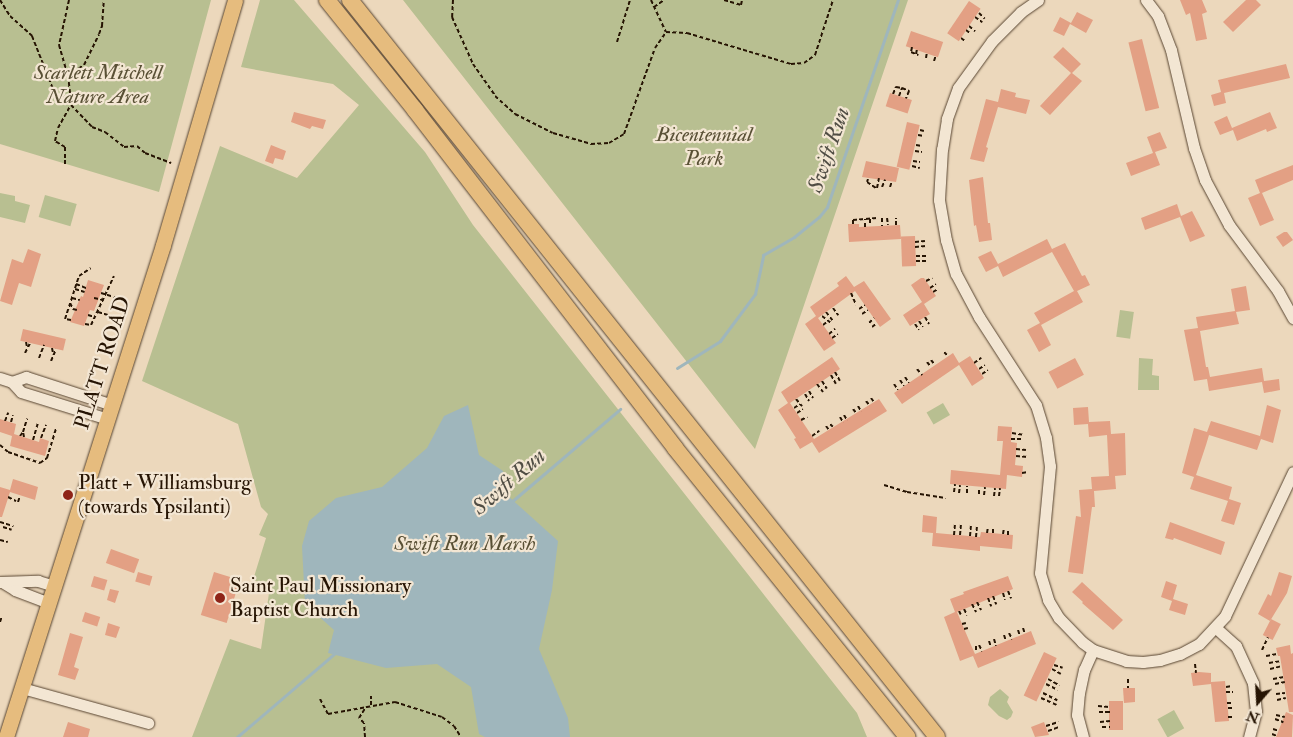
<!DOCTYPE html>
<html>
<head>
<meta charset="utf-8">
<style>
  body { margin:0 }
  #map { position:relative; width:1293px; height:737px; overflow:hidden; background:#ecd8bc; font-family:"IM FELL Double Pica",serif }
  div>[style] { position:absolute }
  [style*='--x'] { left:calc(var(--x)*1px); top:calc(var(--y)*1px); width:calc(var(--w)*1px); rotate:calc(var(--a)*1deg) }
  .green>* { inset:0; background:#b8bf91; transform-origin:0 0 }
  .water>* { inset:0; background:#9fb6bc }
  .stream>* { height:3px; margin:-1.5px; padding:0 1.5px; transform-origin:1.5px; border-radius:1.5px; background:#9fb6bc }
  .building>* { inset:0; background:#e3a084; transform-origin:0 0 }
  .path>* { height:2px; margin-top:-1px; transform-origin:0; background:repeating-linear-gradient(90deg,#261403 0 4px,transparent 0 6.5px) }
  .roads { filter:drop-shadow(0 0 1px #584531) drop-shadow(0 0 1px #584531) }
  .minor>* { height:11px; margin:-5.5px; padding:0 5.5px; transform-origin:5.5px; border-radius:5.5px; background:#f3e6d3 }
  .major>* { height:15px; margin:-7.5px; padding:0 7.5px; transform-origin:7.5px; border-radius:7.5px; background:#e6bc7e }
  .highway>* { height:16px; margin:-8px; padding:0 8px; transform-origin:8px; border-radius:8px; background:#e6bc7e }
  .dots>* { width:14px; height:14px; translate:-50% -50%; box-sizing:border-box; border:2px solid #f3e6d3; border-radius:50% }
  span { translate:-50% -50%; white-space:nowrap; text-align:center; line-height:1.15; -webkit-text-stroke:4.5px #f3e6d3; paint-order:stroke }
  .park-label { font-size:21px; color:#595035; font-style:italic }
  .street-label { font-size:21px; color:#261403 }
  .poi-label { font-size:21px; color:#261403 }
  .left { translate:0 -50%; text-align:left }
  .water-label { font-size:22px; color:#504d44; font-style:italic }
  .north { position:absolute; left:1233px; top:677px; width:50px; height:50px; -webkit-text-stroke:4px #f3e6d3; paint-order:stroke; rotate:199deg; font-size:14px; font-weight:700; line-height:20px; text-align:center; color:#261403 }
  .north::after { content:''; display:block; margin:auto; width:18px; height:22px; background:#261403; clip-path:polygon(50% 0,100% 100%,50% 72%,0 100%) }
</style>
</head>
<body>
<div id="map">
  <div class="green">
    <i style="clip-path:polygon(0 0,211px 0,159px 192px,0 144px)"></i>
    <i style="clip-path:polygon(260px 0,294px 0,425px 152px,473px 225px,857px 713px,867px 737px,192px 737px,230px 639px,261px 649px,270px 586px,253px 580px,266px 538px,259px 535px,268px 514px,261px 507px,238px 424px,142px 381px,220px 146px,297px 178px,359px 105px,333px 84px,241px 67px)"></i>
    <i style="clip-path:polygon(403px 0,908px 0,755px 449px,676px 348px)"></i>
    <i style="clip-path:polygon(0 193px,15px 196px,15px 201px,30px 205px,25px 223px,0 217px)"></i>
    <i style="left:45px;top:195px;width:33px;height:23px;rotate:16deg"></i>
    <i style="left:1120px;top:310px;width:14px;height:27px;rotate:8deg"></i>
    <i style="clip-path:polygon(1139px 358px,1153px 359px,1152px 375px,1159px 376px,1159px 390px,1138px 390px)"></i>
    <i style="left:943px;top:403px;width:14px;height:19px;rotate:60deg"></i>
    <i style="clip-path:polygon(1000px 689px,1009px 697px,1007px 702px,1013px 712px,1011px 717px,1007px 720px,999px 716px,988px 705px,990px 697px)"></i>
    <i style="left:1174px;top:710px;width:21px;height:19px;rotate:61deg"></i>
  </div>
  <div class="water">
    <i style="clip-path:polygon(468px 405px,479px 455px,503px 471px,507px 495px,558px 541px,552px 590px,539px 649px,568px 718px,570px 737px,485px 737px,479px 734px,471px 687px,437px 664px,386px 668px,328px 653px,334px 630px,305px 604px,302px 546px,309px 521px,336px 498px,382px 487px,427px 448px,444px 416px)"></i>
  </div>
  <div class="stream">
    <i style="--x:677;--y:368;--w:51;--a:-32.1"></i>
    <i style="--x:720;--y:341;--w:59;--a:-53.3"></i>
    <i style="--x:755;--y:294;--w:40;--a:-78"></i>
    <i style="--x:763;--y:255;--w:36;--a:-30"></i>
    <i style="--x:794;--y:237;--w:32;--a:-39"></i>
    <i style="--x:819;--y:217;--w:13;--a:-51"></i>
    <i style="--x:827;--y:207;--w:219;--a:-71.1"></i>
    <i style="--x:510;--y:503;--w:145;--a:-40.5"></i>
    <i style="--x:237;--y:737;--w:129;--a:-40.6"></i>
  </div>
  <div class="building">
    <i style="clip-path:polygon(1180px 0,1202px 0,1207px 12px,1202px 14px,1207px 39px,1196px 41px,1190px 13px,1186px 15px)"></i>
    <i style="clip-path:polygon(1246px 0,1256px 0,1261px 5px,1233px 32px,1223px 22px)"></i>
    <i style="left:969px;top:1px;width:14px;height:39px;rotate:34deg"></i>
    <i style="clip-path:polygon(1077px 12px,1093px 20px,1086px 33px,1070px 24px,1064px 36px,1053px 31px,1060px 17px,1071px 23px)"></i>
    <i style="left:911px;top:31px;width:34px;height:16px;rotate:19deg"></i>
    <i style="left:1142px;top:39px;width:71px;height:14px;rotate:76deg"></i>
    <i style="clip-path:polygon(1063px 47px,1081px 64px,1072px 73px,1082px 81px,1050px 115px,1040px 106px,1071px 73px,1053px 57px)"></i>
    <i style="clip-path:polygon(1286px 64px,1290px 78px,1224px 93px,1226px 103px,1214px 106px,1211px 95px,1221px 92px,1218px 80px)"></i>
    <i style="clip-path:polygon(1001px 89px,1016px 93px,1015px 97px,1030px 100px,1026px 114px,998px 107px,986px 147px,988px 148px,984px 162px,970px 159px,986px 99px,998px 102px)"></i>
    <i style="left:890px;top:93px;width:23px;height:14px;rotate:18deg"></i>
    <i style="clip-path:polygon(294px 112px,326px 120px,323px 129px,312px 126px,310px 129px,291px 122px)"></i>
    <i style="clip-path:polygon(1270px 112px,1277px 128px,1267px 132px,1266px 129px,1237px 141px,1233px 130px,1220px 135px,1214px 122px,1227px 116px,1232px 128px)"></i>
    <i style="left:907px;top:122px;width:13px;height:46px;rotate:13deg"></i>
    <i style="clip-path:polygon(1160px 132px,1167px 148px,1155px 152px,1160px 165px,1131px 176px,1126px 163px,1153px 153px,1147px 137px)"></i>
    <i style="clip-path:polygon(271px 145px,286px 151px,283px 160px,275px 158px,273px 164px,265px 161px)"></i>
    <i style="clip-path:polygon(866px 161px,899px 168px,896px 182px,862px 177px)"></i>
    <i style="clip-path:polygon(1293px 165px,1293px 180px,1262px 193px,1274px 220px,1260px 226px,1248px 198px,1260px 193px,1255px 180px)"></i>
    <i style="clip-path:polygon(983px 177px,988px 223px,990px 223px,992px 240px,979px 242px,976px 225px,974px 226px,969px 180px)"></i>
    <i style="clip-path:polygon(1177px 204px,1181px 216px,1192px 211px,1205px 236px,1190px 242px,1180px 217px,1145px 230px,1141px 218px)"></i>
    <i style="clip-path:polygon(848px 224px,859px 224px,859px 227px,900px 225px,901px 239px,849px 242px)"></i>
    <i style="clip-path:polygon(1284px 232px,1287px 232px,1293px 240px,1283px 247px,1276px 237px)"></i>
    <i style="left:915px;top:236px;width:30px;height:14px;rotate:88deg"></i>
    <i style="clip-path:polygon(1047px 239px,1052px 249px,1065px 243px,1082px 276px,1085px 275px,1090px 285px,1077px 291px,1083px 302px,1041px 325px,1051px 345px,1039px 352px,1027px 330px,1040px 323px,1034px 313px,1074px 291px,1052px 252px,1003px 277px,998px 266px,986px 272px,978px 257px,991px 251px,998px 264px)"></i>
    <i style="clip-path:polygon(28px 249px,41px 254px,31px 287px,19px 283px,12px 305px,0 301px,12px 259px,23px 263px)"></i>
    <i style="clip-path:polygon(846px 276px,854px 287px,864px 281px,891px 319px,880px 327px,855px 291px,818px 318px,836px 343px,824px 351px,805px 324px,816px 316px,810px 307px,839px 286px,837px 283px)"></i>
    <i style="clip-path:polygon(921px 278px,924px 278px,936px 296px,924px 304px,930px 314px,910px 326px,903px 315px,922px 302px,911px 285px)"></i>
    <i style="clip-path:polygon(88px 280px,104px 285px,94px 311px,90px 310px,84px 326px,70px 322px,81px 296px,83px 297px)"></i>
    <i style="clip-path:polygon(1246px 286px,1250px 310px,1236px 312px,1239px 324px,1200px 331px,1206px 367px,1208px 367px,1210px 377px,1262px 368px,1264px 381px,1279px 379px,1280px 390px,1264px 393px,1262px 382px,1209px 391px,1207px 379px,1194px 381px,1184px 330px,1198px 328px,1196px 317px,1235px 311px,1231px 289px)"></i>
    <i style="left:23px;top:329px;width:44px;height:12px;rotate:13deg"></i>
    <i style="clip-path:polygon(953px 353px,959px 363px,970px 356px,984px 378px,972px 386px,959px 365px,902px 404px,894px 393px)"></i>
    <i style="clip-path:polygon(832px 357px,840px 369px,790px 403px,814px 439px,879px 399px,887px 411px,819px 453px,812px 442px,800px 449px,794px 439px,796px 438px,778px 410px,788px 403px,781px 392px)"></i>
    <i style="left:1075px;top:358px;width:19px;height:30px;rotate:62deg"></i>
    <i style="clip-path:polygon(1267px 405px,1281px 410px,1273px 443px,1261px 439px,1257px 450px,1209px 435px,1206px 445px,1196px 475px,1232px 487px,1229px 499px,1241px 503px,1234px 525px,1221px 521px,1228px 501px,1190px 489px,1194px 477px,1182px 473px,1194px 428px,1207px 432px,1211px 421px,1260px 436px)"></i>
    <i style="clip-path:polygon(1088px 407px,1089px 422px,1110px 421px,1111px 434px,1125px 433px,1126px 475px,1115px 476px,1116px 489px,1094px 491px,1095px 507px,1092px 507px,1083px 574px,1068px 572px,1076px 516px,1081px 517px,1079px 490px,1092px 489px,1091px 477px,1109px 476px,1107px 435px,1089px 437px,1088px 424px,1074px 425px,1073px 408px)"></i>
    <i style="clip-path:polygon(0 419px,16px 424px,14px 434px,39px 442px,40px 438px,49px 441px,45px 456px,10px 446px,12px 436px,0 432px)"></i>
    <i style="clip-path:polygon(998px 426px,1012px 427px,1011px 442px,1017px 443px,1015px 465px,1023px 466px,1022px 477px,1007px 475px,1006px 489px,950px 484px,951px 470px,1000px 475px,1003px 441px,997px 441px)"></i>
    <i style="clip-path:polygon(13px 479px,38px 487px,35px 500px,10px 492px,2px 517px,0 517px,0 487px,10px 490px)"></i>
    <i style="clip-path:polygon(923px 515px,937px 517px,936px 533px,980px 537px,981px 532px,1013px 535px,1012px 549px,980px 546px,980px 551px,932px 546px,933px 533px,922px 532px)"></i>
    <i style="clip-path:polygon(1170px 522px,1225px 542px,1221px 555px,1174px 538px,1173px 540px,1165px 538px)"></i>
    <i style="left:111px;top:549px;width:30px;height:15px;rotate:20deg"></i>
    <i style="left:138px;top:572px;width:15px;height:10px;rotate:16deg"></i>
    <i style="left:214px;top:572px;width:27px;height:45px;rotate:17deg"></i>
    <i style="clip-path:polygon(1279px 572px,1292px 576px,1287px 593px,1270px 621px,1258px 614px,1268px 594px,1271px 596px)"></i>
    <i style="left:94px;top:576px;width:14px;height:11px;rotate:17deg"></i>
    <i style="clip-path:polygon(1008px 576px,1013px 589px,957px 612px,971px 645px,975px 654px,1031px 631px,1036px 644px,978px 668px,973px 656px,960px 661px,944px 617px,955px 612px,950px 599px,964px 594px,963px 592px)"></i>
    <i style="clip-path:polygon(1166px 581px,1177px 585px,1173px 599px,1188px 604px,1185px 615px,1169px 610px,1172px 601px,1161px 597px)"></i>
    <i style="clip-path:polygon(1082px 582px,1123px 620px,1113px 630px,1082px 603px,1083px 602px,1072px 592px)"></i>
    <i style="clip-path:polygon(110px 589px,119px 591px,115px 603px,107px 600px)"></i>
    <i style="left:85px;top:612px;width:16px;height:10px;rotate:18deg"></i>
    <i style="left:1271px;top:619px;width:11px;height:18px;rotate:27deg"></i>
    <i style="clip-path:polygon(108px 623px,120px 627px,116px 638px,105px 635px)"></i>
    <i style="clip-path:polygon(70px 633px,83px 637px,74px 667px,79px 669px,75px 680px,58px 675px)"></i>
    <i style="clip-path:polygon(1290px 645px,1291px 654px,1293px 653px,1293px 712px,1289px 712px,1280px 656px,1278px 656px,1276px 648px)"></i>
    <i style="left:1044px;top:652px;width:14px;height:48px;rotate:25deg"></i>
    <i style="clip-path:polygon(1199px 672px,1211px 673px,1211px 682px,1225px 681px,1229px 721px,1215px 722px,1211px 684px,1193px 686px,1191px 673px)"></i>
    <i style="clip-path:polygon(1123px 688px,1135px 688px,1135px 702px,1124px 703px)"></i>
    <i style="left:1109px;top:701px;width:14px;height:29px"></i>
    <i style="clip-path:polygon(1286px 712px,1293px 715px,1292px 737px,1276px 737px)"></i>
    <i style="clip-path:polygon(68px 722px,90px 729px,88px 737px,63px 737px)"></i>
    <i style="clip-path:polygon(1044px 722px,1049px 735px,1035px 737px,1031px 727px)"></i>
  </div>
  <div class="path">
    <i style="--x:0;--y:0;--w:19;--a:58"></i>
    <i style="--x:10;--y:16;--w:30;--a:42"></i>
    <i style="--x:32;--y:36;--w:62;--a:68.4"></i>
    <i style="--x:55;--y:94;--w:17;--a:21"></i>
    <i style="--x:71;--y:100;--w:5;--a:90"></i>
    <i style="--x:71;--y:105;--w:30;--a:46"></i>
    <i style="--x:92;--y:127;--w:14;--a:21"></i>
    <i style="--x:105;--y:132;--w:24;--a:38"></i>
    <i style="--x:124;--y:147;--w:13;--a:-4"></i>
    <i style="--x:137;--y:146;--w:11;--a:41"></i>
    <i style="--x:145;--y:153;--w:28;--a:21"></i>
    <i style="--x:69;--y:0;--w:46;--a:102.5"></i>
    <i style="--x:59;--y:45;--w:32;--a:74"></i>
    <i style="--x:68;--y:76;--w:24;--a:83"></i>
    <i style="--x:453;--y:0;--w:17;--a:93"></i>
    <i style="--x:452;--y:17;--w:51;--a:65.9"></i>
    <i style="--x:473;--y:64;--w:39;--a:55"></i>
    <i style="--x:495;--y:96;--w:27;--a:42"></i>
    <i style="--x:515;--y:114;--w:42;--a:26.6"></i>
    <i style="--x:553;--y:133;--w:40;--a:16"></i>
    <i style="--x:591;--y:144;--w:18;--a:-3"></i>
    <i style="--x:609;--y:143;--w:17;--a:-31"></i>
    <i style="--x:624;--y:134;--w:91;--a:-70.2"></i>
    <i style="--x:655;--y:48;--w:19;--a:-55"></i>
    <i style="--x:651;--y:0;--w:35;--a:65"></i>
    <i style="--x:666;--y:32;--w:21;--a:3"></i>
    <i style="--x:687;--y:33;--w:109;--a:16.6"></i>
    <i style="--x:791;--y:64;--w:13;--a:-4"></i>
    <i style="--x:804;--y:63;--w:14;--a:-36"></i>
    <i style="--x:815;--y:55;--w:58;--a:-71.9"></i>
    <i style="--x:724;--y:0;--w:18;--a:16"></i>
    <i style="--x:741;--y:5;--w:5;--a:-79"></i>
    <i style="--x:654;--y:7;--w:12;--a:-35"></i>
    <i style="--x:979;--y:13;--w:8;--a:45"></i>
    <i style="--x:975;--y:17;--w:9;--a:36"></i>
    <i style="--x:969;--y:26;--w:8;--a:40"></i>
    <i style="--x:966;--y:30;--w:6;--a:39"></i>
    <i style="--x:961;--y:38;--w:5;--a:37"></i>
    <i style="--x:617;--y:42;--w:44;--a:-72.8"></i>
    <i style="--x:912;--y:47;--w:5;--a:101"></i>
    <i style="--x:911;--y:52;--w:8;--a:23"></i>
    <i style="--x:916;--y:54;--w:5;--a:-79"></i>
    <i style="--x:926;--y:58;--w:6;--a:-81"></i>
    <i style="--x:934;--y:61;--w:6;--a:-72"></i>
    <i style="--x:68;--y:76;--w:19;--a:-35"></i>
    <i style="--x:84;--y:65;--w:34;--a:-64"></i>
    <i style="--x:99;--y:34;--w:9;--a:-69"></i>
    <i style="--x:102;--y:26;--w:26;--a:-86"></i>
    <i style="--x:893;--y:94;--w:8;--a:-67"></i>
    <i style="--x:896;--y:87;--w:6;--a:9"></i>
    <i style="--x:902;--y:88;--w:8;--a:23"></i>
    <i style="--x:909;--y:91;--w:8;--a:113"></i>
    <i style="--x:899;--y:96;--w:9;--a:-69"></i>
    <i style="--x:920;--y:130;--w:4;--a:14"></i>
    <i style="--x:918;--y:135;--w:6;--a:9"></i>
    <i style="--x:916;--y:145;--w:6;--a:9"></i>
    <i style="--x:915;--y:151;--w:7;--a:8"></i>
    <i style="--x:913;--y:161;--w:7;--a:8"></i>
    <i style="--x:65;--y:164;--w:17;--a:-90"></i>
    <i style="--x:65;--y:147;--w:12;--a:-149"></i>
    <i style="--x:55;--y:141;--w:13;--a:-77"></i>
    <i style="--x:58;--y:128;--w:26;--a:-61"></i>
    <i style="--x:912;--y:166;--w:8;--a:14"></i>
    <i style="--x:868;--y:179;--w:3;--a:108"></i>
    <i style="--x:867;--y:182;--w:11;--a:34"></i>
    <i style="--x:882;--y:187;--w:8;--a:-67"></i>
    <i style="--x:890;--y:187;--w:6;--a:-72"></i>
    <i style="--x:877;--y:188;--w:10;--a:-79"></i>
    <i style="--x:882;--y:218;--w:8;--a:90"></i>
    <i style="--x:887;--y:218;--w:7;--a:82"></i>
    <i style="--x:870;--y:219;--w:7;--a:90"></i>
    <i style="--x:853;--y:224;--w:4;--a:-90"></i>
    <i style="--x:853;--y:220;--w:24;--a:-5"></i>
    <i style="--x:896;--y:225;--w:7;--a:-90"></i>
    <i style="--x:865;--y:227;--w:8;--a:-90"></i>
    <i style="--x:915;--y:242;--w:10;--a:-6"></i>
    <i style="--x:915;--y:247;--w:11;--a:-5"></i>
    <i style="--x:916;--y:256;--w:12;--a:0"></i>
    <i style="--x:916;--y:261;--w:13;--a:0"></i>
    <i style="--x:926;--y:281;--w:7;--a:-27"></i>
    <i style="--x:76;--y:284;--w:11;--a:22"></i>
    <i style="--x:930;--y:288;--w:7;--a:-34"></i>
    <i style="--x:75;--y:289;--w:10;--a:17"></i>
    <i style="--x:933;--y:292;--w:6;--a:-31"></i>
    <i style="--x:101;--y:293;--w:27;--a:17"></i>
    <i style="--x:851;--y:293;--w:13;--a:67"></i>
    <i style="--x:72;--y:298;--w:8;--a:14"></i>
    <i style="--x:94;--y:298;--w:10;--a:11"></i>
    <i style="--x:70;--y:303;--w:7;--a:63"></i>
    <i style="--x:73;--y:309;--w:4;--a:14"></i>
    <i style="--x:833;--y:308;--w:9;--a:54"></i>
    <i style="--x:859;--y:309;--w:7;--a:-34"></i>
    <i style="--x:98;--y:312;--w:24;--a:17"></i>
    <i style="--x:826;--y:312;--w:11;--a:52"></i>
    <i style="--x:862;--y:314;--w:7;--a:-34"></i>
    <i style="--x:88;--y:315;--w:7;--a:16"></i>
    <i style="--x:822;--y:316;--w:11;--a:38"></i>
    <i style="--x:925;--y:317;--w:8;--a:60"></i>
    <i style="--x:71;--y:320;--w:6;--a:-171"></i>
    <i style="--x:65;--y:319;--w:45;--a:-72"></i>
    <i style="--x:79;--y:276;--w:14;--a:-34"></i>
    <i style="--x:919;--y:321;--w:7;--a:56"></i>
    <i style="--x:869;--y:323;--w:7;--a:-45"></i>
    <i style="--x:85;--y:324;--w:6;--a:9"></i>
    <i style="--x:91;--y:325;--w:54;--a:-64.9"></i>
    <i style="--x:915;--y:324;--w:7;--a:56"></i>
    <i style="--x:823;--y:325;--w:6;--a:-39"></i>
    <i style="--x:872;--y:327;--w:6;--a:-39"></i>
    <i style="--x:829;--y:334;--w:8;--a:-40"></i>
    <i style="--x:832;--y:338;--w:7;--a:-34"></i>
    <i style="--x:26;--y:342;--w:5;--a:79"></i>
    <i style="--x:52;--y:348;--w:5;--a:79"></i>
    <i style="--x:944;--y:352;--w:6;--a:45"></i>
    <i style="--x:25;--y:353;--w:11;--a:-63"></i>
    <i style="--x:39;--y:358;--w:14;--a:-69"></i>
    <i style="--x:931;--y:360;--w:6;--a:51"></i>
    <i style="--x:51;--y:361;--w:13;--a:-67"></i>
    <i style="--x:927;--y:362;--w:6;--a:51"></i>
    <i style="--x:974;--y:363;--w:9;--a:-36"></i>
    <i style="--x:917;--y:369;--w:8;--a:50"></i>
    <i style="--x:979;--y:369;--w:7;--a:-34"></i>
    <i style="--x:835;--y:372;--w:10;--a:61"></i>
    <i style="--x:982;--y:374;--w:7;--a:-34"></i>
    <i style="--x:831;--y:375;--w:10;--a:61"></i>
    <i style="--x:905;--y:377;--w:7;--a:56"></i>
    <i style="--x:900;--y:380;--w:7;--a:56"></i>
    <i style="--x:822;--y:381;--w:9;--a:58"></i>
    <i style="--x:817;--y:384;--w:10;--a:53"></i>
    <i style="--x:894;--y:384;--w:7;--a:56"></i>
    <i style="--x:809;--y:391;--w:8;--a:60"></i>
    <i style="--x:805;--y:394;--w:8;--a:60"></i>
    <i style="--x:871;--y:398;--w:5;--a:53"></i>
    <i style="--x:796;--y:399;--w:6;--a:51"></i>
    <i style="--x:866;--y:401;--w:6;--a:51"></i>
    <i style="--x:858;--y:406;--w:6;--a:59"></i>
    <i style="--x:794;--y:408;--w:7;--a:-34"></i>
    <i style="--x:800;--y:404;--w:3;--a:45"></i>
    <i style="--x:853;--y:409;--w:6;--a:51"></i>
    <i style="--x:797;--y:413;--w:7;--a:-34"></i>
    <i style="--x:844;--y:415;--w:6;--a:59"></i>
    <i style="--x:840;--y:417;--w:6;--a:59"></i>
    <i style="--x:801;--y:420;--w:7;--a:-27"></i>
    <i style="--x:5;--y:421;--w:9;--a:-69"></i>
    <i style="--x:11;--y:422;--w:7;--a:-74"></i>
    <i style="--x:830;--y:424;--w:4;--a:45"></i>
    <i style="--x:826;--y:426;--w:5;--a:53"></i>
    <i style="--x:1012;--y:433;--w:12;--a:9"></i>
    <i style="--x:20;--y:436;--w:5;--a:-53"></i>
    <i style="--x:812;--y:436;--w:9;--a:-36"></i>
    <i style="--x:24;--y:437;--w:5;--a:-101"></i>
    <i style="--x:23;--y:432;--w:14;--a:-73"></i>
    <i style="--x:41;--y:438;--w:14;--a:-69"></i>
    <i style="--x:1011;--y:439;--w:13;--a:0"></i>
    <i style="--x:33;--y:440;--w:18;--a:-74"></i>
    <i style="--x:0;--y:445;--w:11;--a:41"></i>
    <i style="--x:8;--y:452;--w:34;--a:19"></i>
    <i style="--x:40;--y:463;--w:9;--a:-36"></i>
    <i style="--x:47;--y:458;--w:31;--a:-73"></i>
    <i style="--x:1016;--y:449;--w:10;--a:6"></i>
    <i style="--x:1016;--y:456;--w:12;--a:5"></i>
    <i style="--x:1022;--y:473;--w:6;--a:-9"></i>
    <i style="--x:884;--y:485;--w:24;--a:17"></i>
    <i style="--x:907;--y:492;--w:39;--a:9"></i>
    <i style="--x:954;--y:492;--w:8;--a:-83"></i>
    <i style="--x:959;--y:493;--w:8;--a:-83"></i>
    <i style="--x:967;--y:493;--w:7;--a:-90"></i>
    <i style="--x:979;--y:494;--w:7;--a:-90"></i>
    <i style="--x:984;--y:495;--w:8;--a:-83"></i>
    <i style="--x:994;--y:496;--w:8;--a:-83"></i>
    <i style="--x:999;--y:496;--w:8;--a:-83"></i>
    <i style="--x:8;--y:497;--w:9;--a:27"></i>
    <i style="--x:18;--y:502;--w:6;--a:-72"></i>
    <i style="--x:0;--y:522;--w:14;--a:17"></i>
    <i style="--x:3;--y:527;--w:9;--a:18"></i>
    <i style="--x:987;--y:533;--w:6;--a:-81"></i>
    <i style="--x:993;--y:533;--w:6;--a:-90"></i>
    <i style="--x:1003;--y:534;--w:6;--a:-81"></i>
    <i style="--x:954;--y:535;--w:12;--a:-85"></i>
    <i style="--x:960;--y:535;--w:11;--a:-85"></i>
    <i style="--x:1008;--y:535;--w:6;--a:-90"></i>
    <i style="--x:970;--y:536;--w:11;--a:-85"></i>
    <i style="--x:976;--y:537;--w:11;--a:-85"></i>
    <i style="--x:0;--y:540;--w:8;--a:14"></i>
    <i style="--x:1008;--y:591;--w:8;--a:67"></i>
    <i style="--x:1003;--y:593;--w:7;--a:74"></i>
    <i style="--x:993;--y:596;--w:9;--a:69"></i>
    <i style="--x:988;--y:598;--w:9;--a:69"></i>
    <i style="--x:977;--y:602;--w:9;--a:63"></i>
    <i style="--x:972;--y:604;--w:9;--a:63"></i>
    <i style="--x:964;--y:609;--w:7;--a:63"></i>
    <i style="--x:959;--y:611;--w:4;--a:63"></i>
    <i style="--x:0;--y:622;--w:6;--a:-72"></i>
    <i style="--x:962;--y:624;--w:4;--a:-14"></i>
    <i style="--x:1023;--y:628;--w:6;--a:72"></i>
    <i style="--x:964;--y:629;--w:4;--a:-14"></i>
    <i style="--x:1018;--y:630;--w:6;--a:72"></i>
    <i style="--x:1009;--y:633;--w:7;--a:63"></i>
    <i style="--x:1004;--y:635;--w:6;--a:72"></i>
    <i style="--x:994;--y:639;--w:7;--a:74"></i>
    <i style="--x:989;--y:641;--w:6;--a:72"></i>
    <i style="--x:979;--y:645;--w:7;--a:63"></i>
    <i style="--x:976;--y:646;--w:7;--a:90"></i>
    <i style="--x:1262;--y:650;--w:14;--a:-65"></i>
    <i style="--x:1266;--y:656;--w:11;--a:-10"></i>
    <i style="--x:1269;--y:663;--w:12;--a:-9"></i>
    <i style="--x:1195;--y:664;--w:9;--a:84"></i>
    <i style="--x:1054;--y:665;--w:9;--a:18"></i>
    <i style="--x:1052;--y:669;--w:10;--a:29"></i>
    <i style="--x:1270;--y:669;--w:12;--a:-14"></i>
    <i style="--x:1048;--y:679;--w:13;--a:29"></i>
    <i style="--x:1128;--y:679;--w:9;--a:90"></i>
    <i style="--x:1273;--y:679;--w:11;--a:-10"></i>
    <i style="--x:1046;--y:684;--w:13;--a:27"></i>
    <i style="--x:1275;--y:684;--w:10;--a:-11"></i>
    <i style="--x:1226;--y:687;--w:6;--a:-9"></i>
    <i style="--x:1226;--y:692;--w:7;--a:0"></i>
    <i style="--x:1043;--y:693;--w:16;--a:27"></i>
    <i style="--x:1276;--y:694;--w:9;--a:-6"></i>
    <i style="--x:1041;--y:698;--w:17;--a:24"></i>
    <i style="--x:320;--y:699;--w:17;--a:62"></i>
    <i style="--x:328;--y:714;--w:68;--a:-10.2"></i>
    <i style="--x:395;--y:702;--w:49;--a:17.7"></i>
    <i style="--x:442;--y:717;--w:15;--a:37"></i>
    <i style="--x:454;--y:726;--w:13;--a:58"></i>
    <i style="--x:1277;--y:700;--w:9;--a:-13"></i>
    <i style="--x:1227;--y:703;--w:7;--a:0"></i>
    <i style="--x:371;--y:705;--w:9;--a:-90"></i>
    <i style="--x:1098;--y:706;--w:11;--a:5"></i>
    <i style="--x:1228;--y:708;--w:6;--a:0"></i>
    <i style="--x:1099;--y:712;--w:11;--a:0"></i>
    <i style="--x:1276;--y:715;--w:9;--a:13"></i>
    <i style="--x:1228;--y:717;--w:5;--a:0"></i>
    <i style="--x:1275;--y:719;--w:9;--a:21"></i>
    <i style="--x:1100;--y:722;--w:10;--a:-6"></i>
    <i style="--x:1046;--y:726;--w:13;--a:-18"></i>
    <i style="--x:1102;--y:727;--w:8;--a:0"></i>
    <i style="--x:1273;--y:729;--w:6;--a:18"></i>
    <i style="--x:1048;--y:731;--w:12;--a:-20"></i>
    <i style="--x:1272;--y:734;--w:5;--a:22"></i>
    <i style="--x:365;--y:737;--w:14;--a:-94"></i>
    <i style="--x:364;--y:723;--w:7;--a:-135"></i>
    <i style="--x:359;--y:718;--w:13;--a:-58"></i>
  </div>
  <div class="roads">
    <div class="minor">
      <i style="--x:1038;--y:0;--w:21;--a:145"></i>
      <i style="--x:1021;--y:12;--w:41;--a:135"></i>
      <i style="--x:992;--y:41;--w:58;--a:125.9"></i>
      <i style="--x:958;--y:88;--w:33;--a:110"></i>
      <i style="--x:947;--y:119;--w:30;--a:99"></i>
      <i style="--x:942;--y:149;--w:51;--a:93.4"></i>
      <i style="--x:939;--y:200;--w:41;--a:80.1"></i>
      <i style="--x:946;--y:240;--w:35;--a:74"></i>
      <i style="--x:956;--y:274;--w:49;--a:61.9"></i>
      <i style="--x:979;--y:317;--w:105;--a:57.1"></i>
      <i style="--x:1036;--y:405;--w:34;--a:73"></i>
      <i style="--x:1046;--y:438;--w:28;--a:82"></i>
      <i style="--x:1050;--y:466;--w:107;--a:95.3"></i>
      <i style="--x:1040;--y:573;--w:28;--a:73"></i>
      <i style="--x:1048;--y:600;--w:21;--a:59"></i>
      <i style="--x:1059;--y:618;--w:33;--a:46"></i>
      <i style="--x:1082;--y:642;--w:14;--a:36"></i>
      <i style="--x:1093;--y:650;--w:35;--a:18"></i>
      <i style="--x:1126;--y:661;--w:17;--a:3"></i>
      <i style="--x:1143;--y:662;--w:17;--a:-7"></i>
      <i style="--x:1160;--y:660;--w:21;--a:-17"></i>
      <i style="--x:1180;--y:654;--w:21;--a:-28"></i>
      <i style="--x:1199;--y:644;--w:38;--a:-47"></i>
      <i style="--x:1225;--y:616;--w:159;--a:-64.7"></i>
      <i style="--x:1146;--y:0;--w:20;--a:53"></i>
      <i style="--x:1158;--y:16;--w:36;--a:69"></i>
      <i style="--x:1171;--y:50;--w:101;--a:76.8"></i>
      <i style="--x:1194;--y:148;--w:34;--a:71"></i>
      <i style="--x:1205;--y:180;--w:51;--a:61.9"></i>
      <i style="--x:1229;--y:225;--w:82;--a:53.4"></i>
      <i style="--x:1278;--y:291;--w:31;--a:61"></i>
      <i style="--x:0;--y:378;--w:13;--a:18"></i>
      <i style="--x:12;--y:382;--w:13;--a:48"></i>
      <i style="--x:21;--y:392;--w:91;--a:17.2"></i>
      <i style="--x:12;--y:382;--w:15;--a:-20"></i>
      <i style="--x:26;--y:377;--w:90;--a:18"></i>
      <i style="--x:0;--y:582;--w:38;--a:-2"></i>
      <i style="--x:38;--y:581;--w:17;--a:17"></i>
      <i style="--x:4;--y:583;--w:13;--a:32"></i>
      <i style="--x:15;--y:590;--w:36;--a:21"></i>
      <i style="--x:1216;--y:628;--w:27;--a:42"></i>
      <i style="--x:1236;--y:646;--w:41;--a:65.3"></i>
      <i style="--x:1253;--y:683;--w:28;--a:84"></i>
      <i style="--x:1256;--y:711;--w:27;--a:105"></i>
      <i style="--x:22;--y:688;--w:131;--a:15.5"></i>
      <i style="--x:1083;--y:737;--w:23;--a:-105"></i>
      <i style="--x:1077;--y:715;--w:22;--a:-85"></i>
      <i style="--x:1079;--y:693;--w:24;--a:-78"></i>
      <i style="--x:1084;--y:670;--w:22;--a:-66"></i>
    </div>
    <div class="major">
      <i style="--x:6;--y:737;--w:516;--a:-72.3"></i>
      <i style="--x:163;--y:245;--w:255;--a:-73.6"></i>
    </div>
    <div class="highway">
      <i style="--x:327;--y:0;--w:141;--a:51.3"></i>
      <i style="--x:415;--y:110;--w:426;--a:52.4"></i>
      <i style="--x:675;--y:448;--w:371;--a:51.2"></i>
      <i style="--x:350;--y:0;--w:942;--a:51.46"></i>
    </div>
  </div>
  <div class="dots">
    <i style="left:68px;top:495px;background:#8f2418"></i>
    <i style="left:220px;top:598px;background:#8f2418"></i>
  </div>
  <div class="park-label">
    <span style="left:98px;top:85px">Scarlett Mitchell<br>Nature Area</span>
    <span style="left:704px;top:147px">Bicentennial<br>Park</span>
    <span style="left:465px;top:544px">Swift Run Marsh</span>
  </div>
  <div class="street-label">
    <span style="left:103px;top:363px;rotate:-72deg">PLATT ROAD</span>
  </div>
  <div class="poi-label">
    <span class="left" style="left:78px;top:495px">Platt + Williamsburg<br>(towards Ypsilanti)</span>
    <span class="left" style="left:230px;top:598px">Saint Paul Missionary<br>Baptist Church</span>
  </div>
  <div class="water-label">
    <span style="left:829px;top:150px;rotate:-71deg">Swift Run</span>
    <span style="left:509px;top:482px;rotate:-41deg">Swift Run</span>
  </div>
  <div class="north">N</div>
</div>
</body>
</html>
